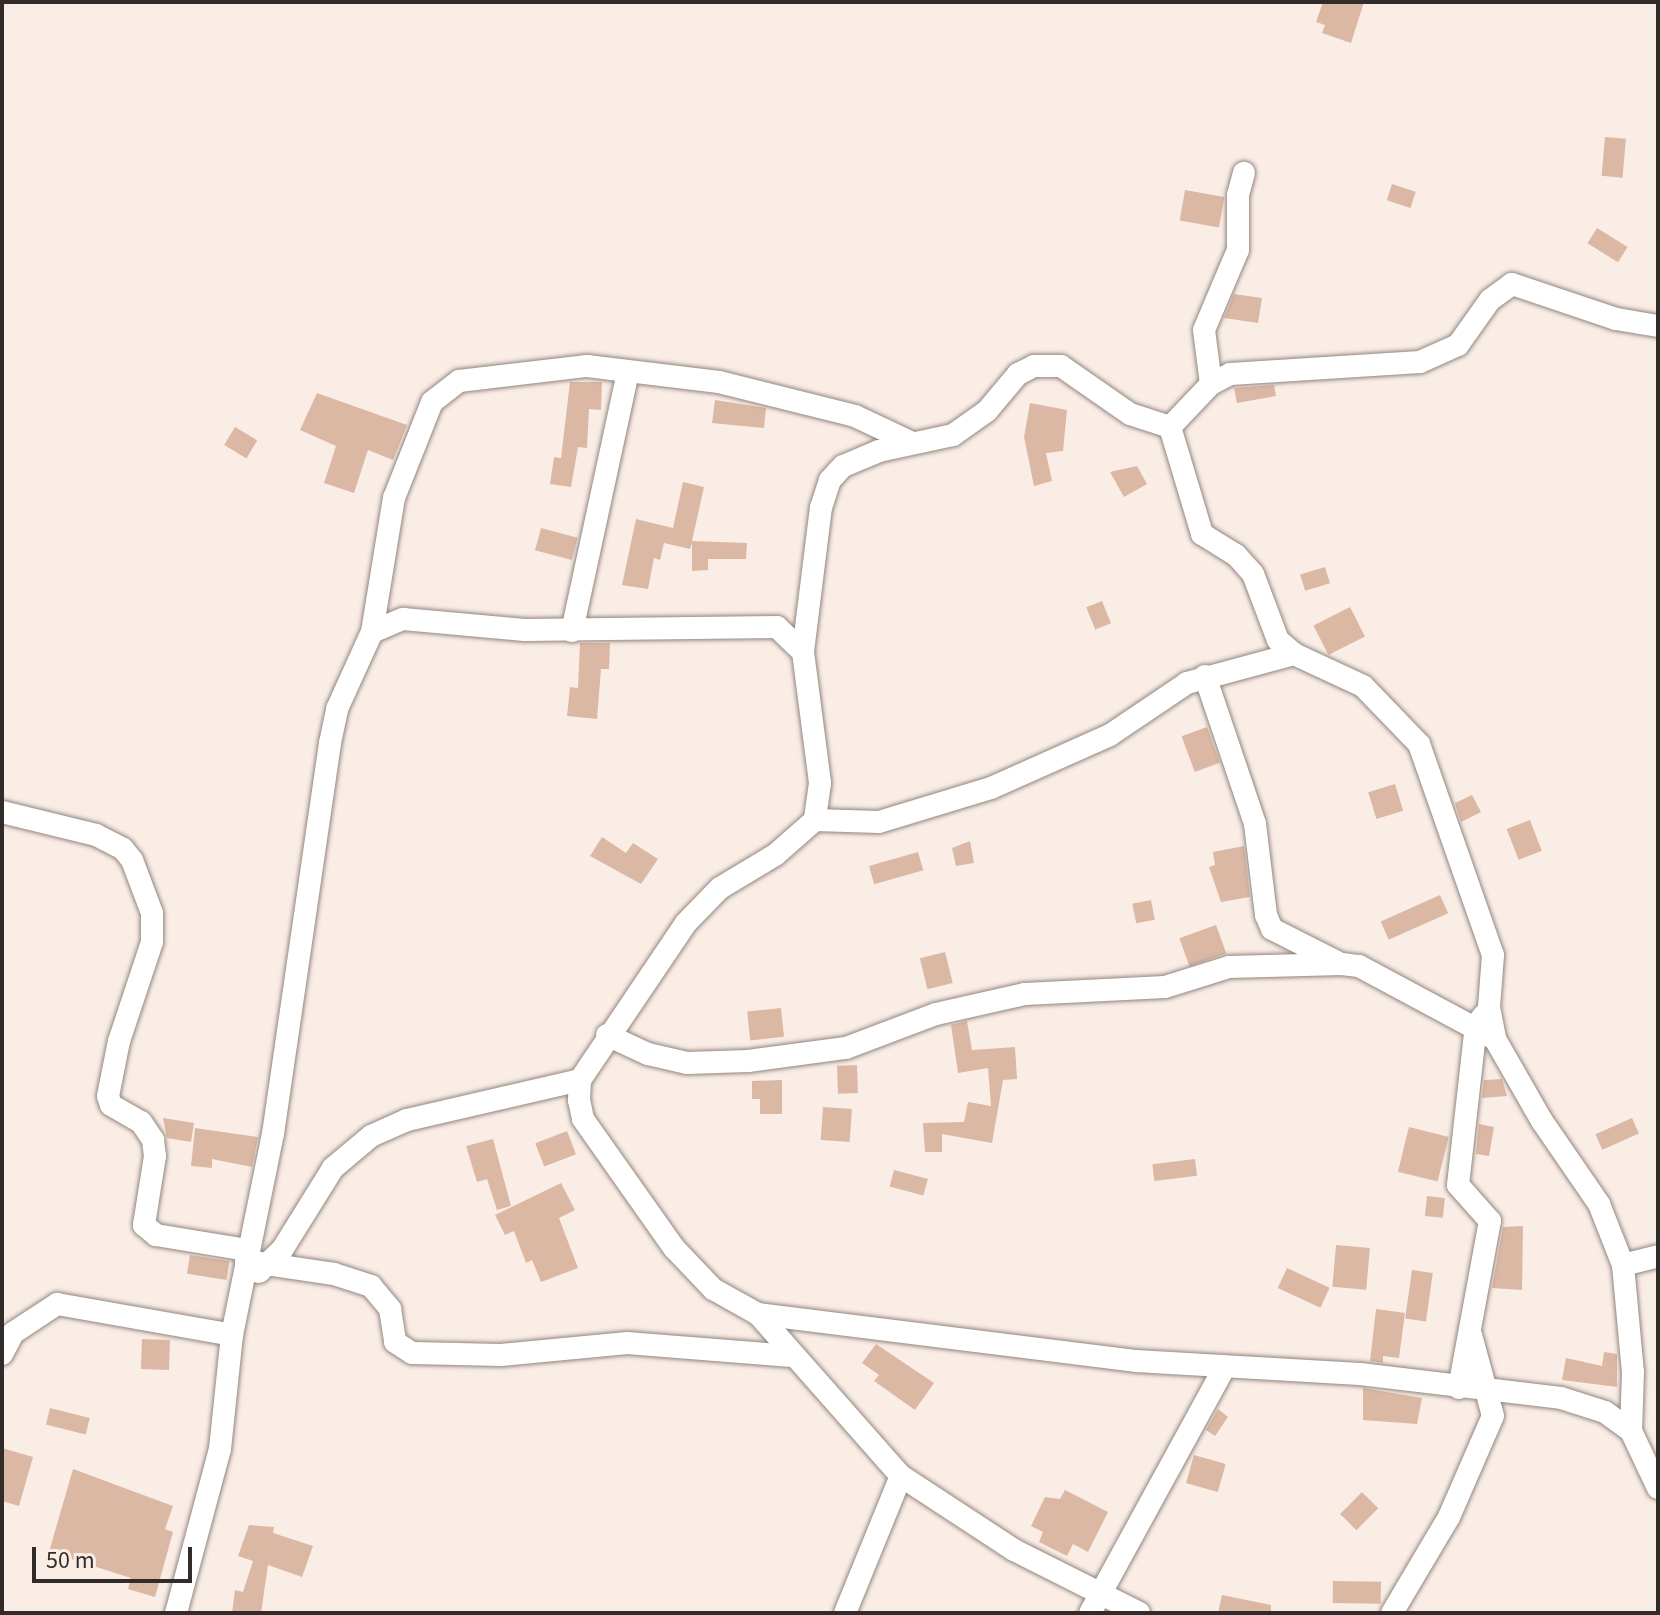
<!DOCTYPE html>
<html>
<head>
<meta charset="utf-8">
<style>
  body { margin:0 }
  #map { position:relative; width:1660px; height:1615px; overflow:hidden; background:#faede6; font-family:"Source Sans 3",sans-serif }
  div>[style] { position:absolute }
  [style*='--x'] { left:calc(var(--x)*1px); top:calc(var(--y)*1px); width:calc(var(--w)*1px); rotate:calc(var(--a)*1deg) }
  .building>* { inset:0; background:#dbb8a4; transform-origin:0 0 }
  .roads { filter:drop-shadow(0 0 2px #91867f) drop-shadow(0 0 2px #91867f) }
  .street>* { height:22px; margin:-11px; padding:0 11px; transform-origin:11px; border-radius:11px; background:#fff }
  span { translate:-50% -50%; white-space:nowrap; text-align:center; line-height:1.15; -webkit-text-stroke:6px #faede6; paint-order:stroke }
  .frame { position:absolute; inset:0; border:4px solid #312c29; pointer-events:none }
  .scale { position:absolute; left:32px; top:1547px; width:160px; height:36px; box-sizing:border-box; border:4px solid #312c29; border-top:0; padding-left:10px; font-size:24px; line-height:28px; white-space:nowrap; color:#312c29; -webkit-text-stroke:6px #faede6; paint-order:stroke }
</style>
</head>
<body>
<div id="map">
  <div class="building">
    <i style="clip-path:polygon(1323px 2px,1364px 2px,1351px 43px,1322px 33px,1325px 25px,1316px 22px)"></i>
    <i style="left:1605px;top:137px;width:21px;height:39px;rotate:5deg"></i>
    <i style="left:1392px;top:184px;width:25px;height:17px;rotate:18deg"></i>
    <i style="left:1185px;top:190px;width:40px;height:31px;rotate:10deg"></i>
    <i style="left:1597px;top:228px;width:36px;height:18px;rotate:32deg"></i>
    <i style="clip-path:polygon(1234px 294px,1262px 298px,1258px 323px,1224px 318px)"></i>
    <i style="clip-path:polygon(570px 382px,602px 382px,601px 410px,589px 409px,587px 448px,578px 447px,571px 487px,550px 484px,554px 457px,561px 458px)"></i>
    <i style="clip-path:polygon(1274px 385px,1276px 396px,1237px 403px,1234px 388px)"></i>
    <i style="clip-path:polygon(317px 393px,407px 425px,393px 460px,368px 450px,354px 493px,324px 483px,336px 446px,300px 430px)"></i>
    <i style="clip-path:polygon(715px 400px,766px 408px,764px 428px,712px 423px)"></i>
    <i style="clip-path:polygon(1030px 403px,1067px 410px,1063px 451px,1046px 453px,1052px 481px,1034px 486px,1024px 437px)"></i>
    <i style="left:235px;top:427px;width:26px;height:21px;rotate:31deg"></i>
    <i style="clip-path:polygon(1137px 466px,1147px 484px,1124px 497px,1110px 472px)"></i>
    <i style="clip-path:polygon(683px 482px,704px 487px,692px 541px,747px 543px,746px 559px,708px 559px,708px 570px,692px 571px,692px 543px,690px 549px,664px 543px,660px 560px,654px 558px,648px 589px,622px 585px,636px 519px,673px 528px)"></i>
    <i style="left:541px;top:528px;width:38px;height:23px;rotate:15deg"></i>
    <i style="left:1325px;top:567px;width:17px;height:26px;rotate:73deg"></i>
    <i style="left:1102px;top:601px;width:24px;height:17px;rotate:68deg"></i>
    <i style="left:1350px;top:607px;width:33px;height:41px;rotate:63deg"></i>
    <i style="clip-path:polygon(580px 643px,610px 643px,609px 669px,601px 669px,597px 719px,567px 716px,570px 687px,578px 688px)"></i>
    <i style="left:1207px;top:727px;width:38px;height:27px;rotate:70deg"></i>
    <i style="left:1395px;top:784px;width:28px;height:28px;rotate:73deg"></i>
    <i style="clip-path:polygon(1472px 795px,1481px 812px,1461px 822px,1455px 803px)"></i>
    <i style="left:1530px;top:820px;width:33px;height:25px;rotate:69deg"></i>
    <i style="clip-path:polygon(602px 837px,626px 853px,633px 843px,658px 859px,641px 884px,590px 856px)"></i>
    <i style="clip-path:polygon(970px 841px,974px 863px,956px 866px,952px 848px)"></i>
    <i style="clip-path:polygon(1244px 846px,1250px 897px,1221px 902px,1209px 867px,1215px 865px,1213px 852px)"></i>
    <i style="left:918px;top:852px;width:19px;height:51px;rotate:74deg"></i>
    <i style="left:1440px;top:895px;width:20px;height:65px;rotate:66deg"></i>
    <i style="left:1151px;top:900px;width:20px;height:19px;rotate:79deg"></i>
    <i style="left:1216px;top:925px;width:30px;height:39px;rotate:70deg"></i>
    <i style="left:945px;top:952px;width:32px;height:26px;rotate:76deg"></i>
    <i style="left:781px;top:1008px;width:29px;height:34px;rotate:84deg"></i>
    <i style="clip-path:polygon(967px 1021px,972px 1050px,1015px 1047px,1017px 1079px,1003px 1080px,992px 1143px,942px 1134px,942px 1152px,925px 1152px,923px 1123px,964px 1122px,968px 1102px,991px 1106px,988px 1068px,958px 1073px,951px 1025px)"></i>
    <i style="left:857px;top:1065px;width:28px;height:20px;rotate:88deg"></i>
    <i style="clip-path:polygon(1502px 1079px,1507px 1096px,1482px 1098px,1484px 1080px)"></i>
    <i style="clip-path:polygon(782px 1080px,782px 1114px,760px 1114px,760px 1099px,752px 1099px,752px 1081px)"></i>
    <i style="left:823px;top:1107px;width:29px;height:33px;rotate:4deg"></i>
    <i style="clip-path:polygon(163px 1118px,194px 1123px,191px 1142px,167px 1138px)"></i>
    <i style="left:1632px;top:1118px;width:17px;height:40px;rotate:66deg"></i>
    <i style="clip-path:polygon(1479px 1124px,1494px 1127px,1489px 1156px,1476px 1154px)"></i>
    <i style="left:1409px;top:1127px;width:41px;height:46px;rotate:14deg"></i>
    <i style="clip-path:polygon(195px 1128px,258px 1137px,252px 1167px,212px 1159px,212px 1168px,191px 1166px)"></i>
    <i style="left:567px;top:1131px;width:25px;height:34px;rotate:69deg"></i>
    <i style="clip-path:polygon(493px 1139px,511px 1206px,497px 1210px,487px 1179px,477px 1182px,466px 1146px)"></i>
    <i style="left:1195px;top:1159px;width:17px;height:43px;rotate:83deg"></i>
    <i style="left:894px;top:1170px;width:35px;height:17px;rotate:15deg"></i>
    <i style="clip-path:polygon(561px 1183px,575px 1210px,559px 1218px,578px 1268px,541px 1282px,532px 1260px,526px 1263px,514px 1231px,505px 1235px,495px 1215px)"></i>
    <i style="left:1427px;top:1196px;width:18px;height:20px;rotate:6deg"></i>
    <i style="clip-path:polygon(1523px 1226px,1522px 1290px,1492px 1288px,1503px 1227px)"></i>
    <i style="left:1336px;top:1245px;width:34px;height:42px;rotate:5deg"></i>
    <i style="left:190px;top:1255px;width:40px;height:19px;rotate:9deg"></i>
    <i style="left:1287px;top:1268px;width:47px;height:22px;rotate:25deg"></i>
    <i style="left:1412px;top:1270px;width:21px;height:49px;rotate:8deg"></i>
    <i style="clip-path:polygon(1376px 1309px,1405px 1313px,1399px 1358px,1383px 1356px,1383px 1363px,1370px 1361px)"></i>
    <i style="left:142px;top:1339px;width:28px;height:30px;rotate:2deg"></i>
    <i style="clip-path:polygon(876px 1344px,934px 1383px,915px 1410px,874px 1381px,879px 1375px,862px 1363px)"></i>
    <i style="clip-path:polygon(1604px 1352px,1617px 1354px,1617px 1387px,1562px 1380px,1566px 1358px,1602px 1366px)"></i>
    <i style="clip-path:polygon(1363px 1388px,1422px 1398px,1417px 1424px,1363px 1420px)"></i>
    <i style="left:50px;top:1408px;width:41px;height:17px;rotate:14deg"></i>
    <i style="clip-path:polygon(1218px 1409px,1228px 1417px,1215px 1436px,1206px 1430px)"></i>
    <i style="clip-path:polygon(2px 1448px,33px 1457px,19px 1506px,2px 1501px)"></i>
    <i style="left:1194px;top:1455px;width:33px;height:29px;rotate:16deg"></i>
    <i style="clip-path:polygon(73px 1469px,173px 1506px,165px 1529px,173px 1532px,155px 1597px,128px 1589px,131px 1578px,49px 1552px)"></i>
    <i style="clip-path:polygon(1065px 1490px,1108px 1512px,1088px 1552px,1073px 1544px,1067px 1556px,1039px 1542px,1043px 1532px,1031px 1526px,1045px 1497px,1060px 1499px)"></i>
    <i style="left:1362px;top:1492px;width:23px;height:31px;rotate:45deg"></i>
    <i style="clip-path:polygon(249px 1525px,274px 1527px,273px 1533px,313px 1546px,302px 1577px,268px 1565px,261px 1613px,232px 1613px,235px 1590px,243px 1592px,253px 1561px,238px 1556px)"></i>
    <i style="left:1333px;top:1581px;width:48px;height:22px;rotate:1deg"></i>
    <i style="clip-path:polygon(1222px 1595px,1271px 1605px,1271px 1613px,1218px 1613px)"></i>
  </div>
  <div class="roads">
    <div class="street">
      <i style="--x:1658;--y:326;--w:43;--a:-170.5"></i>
      <i style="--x:1616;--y:319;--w:110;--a:-161.4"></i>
      <i style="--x:1512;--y:284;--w:27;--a:144"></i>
      <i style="--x:1490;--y:300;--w:55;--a:125.4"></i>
      <i style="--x:1458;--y:345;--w:42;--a:155.9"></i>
      <i style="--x:1420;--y:362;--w:190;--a:176.4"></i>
      <i style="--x:1230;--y:374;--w:21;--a:152"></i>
      <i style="--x:1211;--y:384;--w:59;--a:133.6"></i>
      <i style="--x:1170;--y:427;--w:42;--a:-162"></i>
      <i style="--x:1130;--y:414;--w:84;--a:-145.2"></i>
      <i style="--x:1061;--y:366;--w:27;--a:180"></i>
      <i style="--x:1034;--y:366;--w:18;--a:153"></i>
      <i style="--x:1018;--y:374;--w:48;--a:130"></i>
      <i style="--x:987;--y:411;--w:42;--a:144.8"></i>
      <i style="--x:953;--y:435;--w:76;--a:167.8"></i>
      <i style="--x:879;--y:451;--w:39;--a:157"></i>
      <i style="--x:843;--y:466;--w:19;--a:133"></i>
      <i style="--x:830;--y:480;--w:28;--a:108"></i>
      <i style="--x:821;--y:507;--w:146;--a:97.1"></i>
      <i style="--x:803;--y:652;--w:132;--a:82.6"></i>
      <i style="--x:820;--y:783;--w:37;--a:98"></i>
      <i style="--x:815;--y:820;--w:53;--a:138.8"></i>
      <i style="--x:775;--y:855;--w:64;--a:149"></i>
      <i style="--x:720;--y:888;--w:49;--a:134.2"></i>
      <i style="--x:686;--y:923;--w:189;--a:124"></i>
      <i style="--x:580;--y:1080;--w:20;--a:93"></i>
      <i style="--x:579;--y:1100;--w:19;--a:78"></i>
      <i style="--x:583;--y:1119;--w:158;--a:54.8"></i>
      <i style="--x:674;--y:1248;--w:57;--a:46.4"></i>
      <i style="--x:713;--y:1289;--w:51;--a:29.1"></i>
      <i style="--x:758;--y:1314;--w:381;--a:7.1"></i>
      <i style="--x:1136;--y:1361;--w:224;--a:3.3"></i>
      <i style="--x:1360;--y:1374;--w:202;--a:6.8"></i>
      <i style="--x:1561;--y:1398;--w:46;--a:17.7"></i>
      <i style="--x:1605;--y:1412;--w:32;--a:36"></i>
      <i style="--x:1631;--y:1431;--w:63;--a:64.7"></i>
      <i style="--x:1211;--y:384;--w:54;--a:-97.4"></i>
      <i style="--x:1204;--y:330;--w:87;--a:-67"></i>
      <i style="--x:1238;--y:250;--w:55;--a:-90"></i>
      <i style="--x:1238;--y:195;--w:23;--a:-75"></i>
      <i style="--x:1170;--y:427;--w:112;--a:73.3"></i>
      <i style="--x:1202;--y:534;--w:40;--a:32"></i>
      <i style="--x:1236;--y:555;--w:25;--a:48"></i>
      <i style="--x:1253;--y:574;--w:71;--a:69.3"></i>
      <i style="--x:1278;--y:640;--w:21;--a:41"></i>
      <i style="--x:1294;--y:654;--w:76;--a:24.9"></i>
      <i style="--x:1363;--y:686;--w:81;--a:46"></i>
      <i style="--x:1419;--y:744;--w:224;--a:70.7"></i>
      <i style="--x:1493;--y:955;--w:52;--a:94.4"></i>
      <i style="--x:1489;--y:1007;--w:33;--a:79"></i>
      <i style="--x:1495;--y:1039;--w:95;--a:60.2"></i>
      <i style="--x:1542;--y:1121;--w:101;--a:55.5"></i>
      <i style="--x:1599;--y:1204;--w:66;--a:68.5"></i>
      <i style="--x:1623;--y:1265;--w:107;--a:84.7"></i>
      <i style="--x:1633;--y:1372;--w:59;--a:91.9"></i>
      <i style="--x:572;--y:631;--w:265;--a:-77.8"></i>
      <i style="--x:372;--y:632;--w:136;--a:-80.7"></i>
      <i style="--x:394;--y:498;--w:103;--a:-68.4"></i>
      <i style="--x:432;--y:402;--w:34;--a:-38"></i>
      <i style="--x:459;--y:381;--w:129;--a:-6.7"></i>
      <i style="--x:587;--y:366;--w:133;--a:6.9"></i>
      <i style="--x:719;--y:382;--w:140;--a:14"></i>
      <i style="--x:855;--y:416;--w:61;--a:25.3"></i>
      <i style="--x:1205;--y:676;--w:156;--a:71.3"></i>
      <i style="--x:1255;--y:824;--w:92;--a:83.1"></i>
      <i style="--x:1266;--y:915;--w:15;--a:67"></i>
      <i style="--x:1272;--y:929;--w:77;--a:26.9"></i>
      <i style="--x:2;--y:812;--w:97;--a:13.7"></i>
      <i style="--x:96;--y:835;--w:30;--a:27"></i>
      <i style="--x:123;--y:849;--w:14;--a:51"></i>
      <i style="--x:132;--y:860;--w:57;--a:69.3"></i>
      <i style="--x:152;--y:913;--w:29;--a:90"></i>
      <i style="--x:152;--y:942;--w:104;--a:108.4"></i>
      <i style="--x:119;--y:1041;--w:56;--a:101.3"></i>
      <i style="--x:108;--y:1096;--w:9;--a:72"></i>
      <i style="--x:111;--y:1105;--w:34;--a:30"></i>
      <i style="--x:141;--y:1122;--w:22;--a:56"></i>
      <i style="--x:153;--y:1140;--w:16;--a:83"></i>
      <i style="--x:155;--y:1156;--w:70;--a:99.1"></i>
      <i style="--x:144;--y:1225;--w:16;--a:40"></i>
      <i style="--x:156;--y:1235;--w:93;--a:9.3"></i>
      <i style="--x:815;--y:820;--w:64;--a:1.8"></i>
      <i style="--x:879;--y:822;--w:117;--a:-16.9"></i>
      <i style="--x:991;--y:788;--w:130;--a:-24"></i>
      <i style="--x:1110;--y:735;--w:93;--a:-34"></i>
      <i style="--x:1187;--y:683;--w:111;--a:-15.2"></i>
      <i style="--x:607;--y:1035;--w:45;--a:24.9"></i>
      <i style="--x:648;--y:1054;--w:40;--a:13"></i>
      <i style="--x:687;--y:1063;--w:61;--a:-1.9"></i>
      <i style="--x:748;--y:1061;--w:99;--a:-7.6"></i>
      <i style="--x:846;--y:1048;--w:96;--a:-20.7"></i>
      <i style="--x:936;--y:1014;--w:91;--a:-12.7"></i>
      <i style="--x:1025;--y:994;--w:140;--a:-2.9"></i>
      <i style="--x:1165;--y:987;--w:67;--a:-17.4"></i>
      <i style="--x:1229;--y:967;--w:113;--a:-1.5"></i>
      <i style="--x:1342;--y:964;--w:17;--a:7"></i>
      <i style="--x:1359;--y:966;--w:154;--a:28.2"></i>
      <i style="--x:246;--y:1261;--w:89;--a:8.4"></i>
      <i style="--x:334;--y:1274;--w:39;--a:18"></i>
      <i style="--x:371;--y:1286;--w:30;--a:50"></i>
      <i style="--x:390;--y:1309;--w:33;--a:81"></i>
      <i style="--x:395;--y:1342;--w:20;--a:33"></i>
      <i style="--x:412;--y:1353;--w:89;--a:1.3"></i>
      <i style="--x:501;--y:1355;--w:127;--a:-5.4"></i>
      <i style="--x:627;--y:1343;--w:165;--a:4.5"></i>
      <i style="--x:1623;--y:1265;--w:36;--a:-14"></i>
      <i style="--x:259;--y:1272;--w:32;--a:-44"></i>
      <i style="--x:282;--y:1250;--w:97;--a:-58.1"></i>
      <i style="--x:333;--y:1168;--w:50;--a:-40.1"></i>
      <i style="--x:371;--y:1136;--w:39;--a:-24"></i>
      <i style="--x:407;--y:1120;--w:178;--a:-13"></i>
      <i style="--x:758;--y:1314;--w:216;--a:48.6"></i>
      <i style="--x:901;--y:1476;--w:135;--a:33.2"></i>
      <i style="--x:1014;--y:1550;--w:140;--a:26.7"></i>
      <i style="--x:2;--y:1354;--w:24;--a:-62"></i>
      <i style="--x:13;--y:1333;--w:53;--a:-33.4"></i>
      <i style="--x:57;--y:1304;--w:178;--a:10"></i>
      <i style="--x:1459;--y:1388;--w:170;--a:-79.5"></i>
      <i style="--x:1490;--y:1221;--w:48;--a:-131.6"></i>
      <i style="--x:1458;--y:1185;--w:161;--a:-83.6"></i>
      <i style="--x:1476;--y:1025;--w:13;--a:-51"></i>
      <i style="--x:176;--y:1613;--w:170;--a:-75"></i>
      <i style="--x:220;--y:1449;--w:115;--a:-84"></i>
      <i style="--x:232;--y:1335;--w:205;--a:-78.5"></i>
      <i style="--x:273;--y:1134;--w:395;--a:-81.7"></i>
      <i style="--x:330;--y:743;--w:35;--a:-78"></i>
      <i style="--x:337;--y:709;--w:85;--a:-65.6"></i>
      <i style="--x:372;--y:632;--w:34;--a:-23"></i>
      <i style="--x:403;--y:619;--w:122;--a:5.2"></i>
      <i style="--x:525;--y:630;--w:252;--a:-0.7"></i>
      <i style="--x:777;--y:627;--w:36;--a:44"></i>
      <i style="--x:845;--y:1613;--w:148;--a:-67.8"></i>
      <i style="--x:1090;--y:1613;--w:277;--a:-61.3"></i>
      <i style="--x:1392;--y:1613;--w:112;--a:-59.3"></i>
      <i style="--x:1449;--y:1517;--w:110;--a:-66.5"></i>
      <i style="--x:1493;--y:1416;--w:84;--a:-105.2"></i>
    </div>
  </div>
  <div class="frame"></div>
  <div class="scale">50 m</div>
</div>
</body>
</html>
